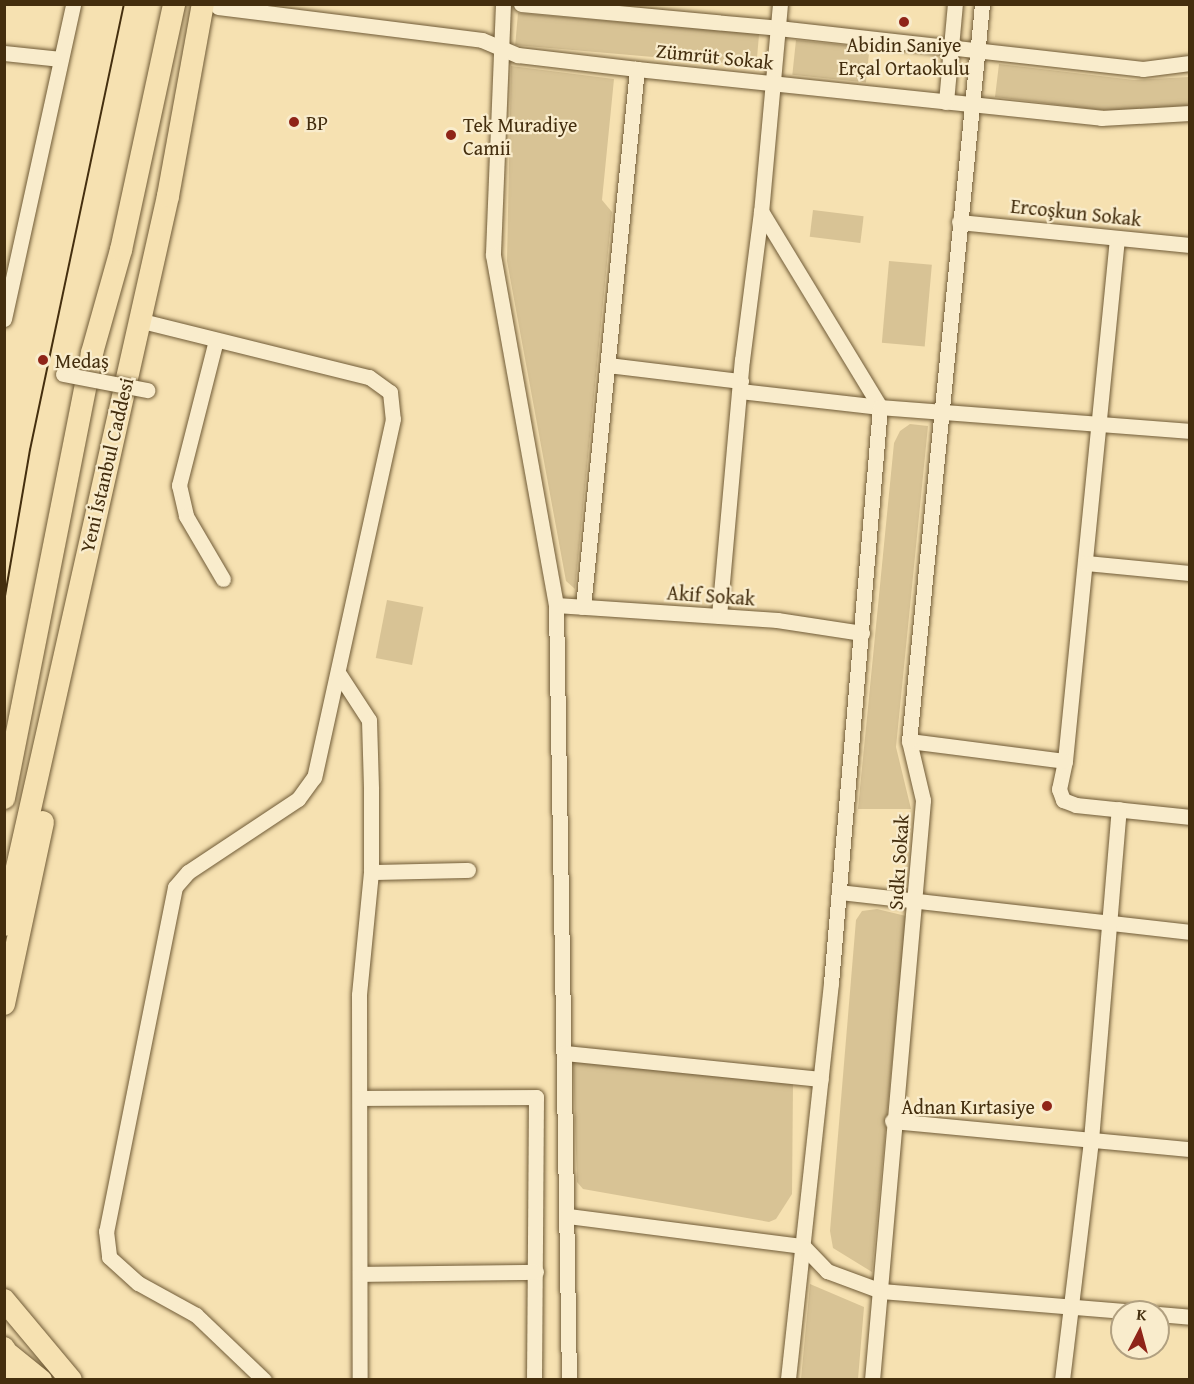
<!DOCTYPE html>
<html>
<head>
<meta charset="utf-8">
<style>
  body { margin:0 }
  #map { position:relative; width:1194px; height:1384px; overflow:hidden; background:#f6e1b1; font-family:"Gentium Book Plus",serif }
  div>[style] { position:absolute }
  [style*='--x'] { left:calc(var(--x)*1px); top:calc(var(--y)*1px); width:calc(var(--w)*1px); rotate:calc(var(--a)*1deg) }
  .green>* { inset:0; background:#d8c395; transform-origin:0 0 }
  .roads { filter:drop-shadow(0 0 2px #705b37) drop-shadow(0 0 2px #705b37) }
  .minor>* { height:15px; margin:-7.5px; padding:0 7.5px; transform-origin:7.5px; border-radius:7.5px; background:#f9eccc }
  .major>* { height:20px; margin:-10px; padding:0 10px; transform-origin:10px; border-radius:10px; background:#f6e1b1 }
  .highway>* { height:22px; margin:-11px; padding:0 11px; transform-origin:11px; border-radius:11px; background:#f6e1b1 }
  .tram>* { height:1.5px; margin:-0.75px; padding:0 0.75px; transform-origin:0.75px; border-radius:0.75px; background:#442e0e }
  .bridges { filter:drop-shadow(0 0 2px #705b37) drop-shadow(0 0 2px #705b37) }
  .minor-bridge>* { height:15px; margin:-7.5px; padding:0 7.5px; transform-origin:7.5px; border-radius:7.5px; background:#f9eccc }
  .dots>* { width:16px; height:16px; translate:-50% -50%; box-sizing:border-box; border:3px solid #f9eccc; border-radius:50% }
  span { translate:-50% -50%; white-space:nowrap; text-align:center; line-height:1.15; -webkit-text-stroke:4.5px #f9eccc; paint-order:stroke }
  .poi-label { font-size:20px; color:#442e0e }
  .left { translate:0 -50%; text-align:left }
  .right { translate:-100% -50%; text-align:right }
  .street-label { font-size:20px; color:#442e0e }
  .frame { position:absolute; inset:0; border:6px solid #442e0e; pointer-events:none }
  .north { position:absolute; left:1110px; top:1300px; width:60px; height:60px; box-sizing:border-box; background:#f9eccc; border:2px solid #b1a080; border-radius:50%; rotate:6deg; font-size:16px; font-weight:700; line-height:24px; text-align:center; color:#442e0e }
  .north::after { content:''; display:block; margin:auto; width:21px; height:27px; background:#8f2418; clip-path:polygon(50% 0,100% 100%,50% 72%,0 100%) }
</style>
</head>
<body>
<div id="map">
  <div class="green">
    <i style="left:518px;top:13px;width:242px;height:32px;rotate:5deg"></i>
    <i style="left:796px;top:40px;width:74px;height:35px;rotate:6deg"></i>
    <i style="clip-path:polygon(999px 64px,1134px 80px,1189px 77px,1189px 106px,1108px 111px,995px 97px)"></i>
    <i style="clip-path:polygon(511px 66px,614px 79px,602px 200px,612px 212px,575px 589px,566px 581px,507px 261px)"></i>
    <i style="left:813px;top:210px;width:51px;height:27px;rotate:7deg"></i>
    <i style="left:889px;top:261px;width:43px;height:82px;rotate:5deg"></i>
    <i style="clip-path:polygon(910px 424px,928px 426px,896px 747px,911px 809px,858px 809px,894px 443px,900px 431px)"></i>
    <i style="left:387px;top:600px;width:37px;height:59px;rotate:11deg"></i>
    <i style="clip-path:polygon(877px 909px,906px 916px,872px 1272px,833px 1248px,830px 1231px,856px 920px,862px 911px)"></i>
    <i style="clip-path:polygon(573px 1058px,793px 1084px,792px 1194px,776px 1219px,769px 1222px,583px 1189px,577px 1182px)"></i>
    <i style="clip-path:polygon(810px 1284px,864px 1307px,858px 1379px,801px 1379px)"></i>
  </div>
  <div class="roads">
    <div class="minor">
      <i style="--x:503;--y:4;--w:251;--a:92.3"></i>
      <i style="--x:493;--y:255;--w:356;--a:79.8"></i>
      <i style="--x:556;--y:605;--w:775;--a:89.04"></i>
      <i style="--x:521;--y:4;--w:258;--a:5.3"></i>
      <i style="--x:778;--y:28;--w:367;--a:6.4"></i>
      <i style="--x:1143;--y:69;--w:47;--a:-7.3"></i>
      <i style="--x:780;--y:4;--w:208;--a:95.2"></i>
      <i style="--x:761;--y:211;--w:229;--a:58.7"></i>
      <i style="--x:880;--y:407;--w:578;--a:94.86"></i>
      <i style="--x:831;--y:983;--w:399;--a:96.2"></i>
      <i style="--x:218;--y:7;--w:266;--a:7.1"></i>
      <i style="--x:482;--y:40;--w:39;--a:23"></i>
      <i style="--x:518;--y:55;--w:120;--a:6.7"></i>
      <i style="--x:637;--y:69;--w:467;--a:6"></i>
      <i style="--x:1101;--y:118;--w:89;--a:-3.2"></i>
      <i style="--x:4;--y:53;--w:57;--a:6"></i>
      <i style="--x:946;--y:102;--w:98;--a:-84.8"></i>
      <i style="--x:959;--y:222;--w:232;--a:5.7"></i>
      <i style="--x:1117;--y:238;--w:526;--a:95.68"></i>
      <i style="--x:1065;--y:761;--w:29;--a:102"></i>
      <i style="--x:1059;--y:789;--w:12;--a:70"></i>
      <i style="--x:1063;--y:800;--w:14;--a:21"></i>
      <i style="--x:1076;--y:805;--w:115;--a:6"></i>
      <i style="--x:4;--y:319;--w:322;--a:-77.6"></i>
      <i style="--x:138;--y:320;--w:238;--a:13.9"></i>
      <i style="--x:369;--y:377;--w:26;--a:36"></i>
      <i style="--x:390;--y:392;--w:27;--a:84"></i>
      <i style="--x:393;--y:419;--w:367;--a:102.4"></i>
      <i style="--x:314;--y:777;--w:27;--a:126"></i>
      <i style="--x:298;--y:799;--w:132;--a:146.4"></i>
      <i style="--x:188;--y:872;--w:20;--a:131"></i>
      <i style="--x:175;--y:887;--w:351;--a:101.3"></i>
      <i style="--x:106;--y:1231;--w:26;--a:83"></i>
      <i style="--x:109;--y:1257;--w:39;--a:42"></i>
      <i style="--x:138;--y:1283;--w:66;--a:28.9"></i>
      <i style="--x:196;--y:1315;--w:94;--a:43.7"></i>
      <i style="--x:216;--y:340;--w:150;--a:104.3"></i>
      <i style="--x:179;--y:485;--w:32;--a:77"></i>
      <i style="--x:186;--y:516;--w:73;--a:59.6"></i>
      <i style="--x:608;--y:365;--w:134;--a:6.9"></i>
      <i style="--x:740;--y:391;--w:141;--a:6.5"></i>
      <i style="--x:880;--y:407;--w:311;--a:4.4"></i>
      <i style="--x:1086;--y:563;--w:104;--a:5.5"></i>
      <i style="--x:556;--y:605;--w:222;--a:3.9"></i>
      <i style="--x:777;--y:620;--w:86;--a:8.7"></i>
      <i style="--x:583;--y:607;--w:541;--a:-84.27"></i>
      <i style="--x:719;--y:616;--w:257;--a:-84.9"></i>
      <i style="--x:742;--y:360;--w:150;--a:-82.7"></i>
      <i style="--x:339;--y:674;--w:55;--a:56.9"></i>
      <i style="--x:369;--y:720;--w:69;--a:88.3"></i>
      <i style="--x:371;--y:789;--w:83;--a:90"></i>
      <i style="--x:371;--y:872;--w:124;--a:95.6"></i>
      <i style="--x:359;--y:995;--w:385;--a:89.9"></i>
      <i style="--x:909;--y:741;--w:157;--a:7.3"></i>
      <i style="--x:371;--y:872;--w:97;--a:-1.2"></i>
      <i style="--x:839;--y:892;--w:353;--a:6.5"></i>
      <i style="--x:565;--y:1053;--w:257;--a:5.8"></i>
      <i style="--x:360;--y:1098;--w:176;--a:-0.3"></i>
      <i style="--x:536;--y:1097;--w:283;--a:90.4"></i>
      <i style="--x:892;--y:1121;--w:299;--a:5.4"></i>
      <i style="--x:568;--y:1216;--w:237;--a:7.3"></i>
      <i style="--x:803;--y:1246;--w:35;--a:46"></i>
      <i style="--x:827;--y:1271;--w:58;--a:20.3"></i>
      <i style="--x:881;--y:1291;--w:256;--a:4.7"></i>
      <i style="--x:360;--y:1274;--w:176;--a:-0.7"></i>
      <i style="--x:1158;--y:1314;--w:32;--a:5"></i>
      <i style="--x:872;--y:1380;--w:582;--a:-84.97"></i>
      <i style="--x:923;--y:800;--w:61;--a:-103.3"></i>
      <i style="--x:909;--y:741;--w:741;--a:-84.34"></i>
      <i style="--x:1062;--y:1380;--w:242;--a:-83.1"></i>
      <i style="--x:1091;--y:1140;--w:332;--a:-85.2"></i>
    </div>
    <div class="major">
      <i style="--x:5;--y:1350;--w:48;--a:39"></i>
    </div>
    <div class="highway">
      <i style="--x:4;--y:798;--w:454;--a:-78.8"></i>
      <i style="--x:92;--y:353;--w:107;--a:-74.3"></i>
      <i style="--x:121;--y:250;--w:252;--a:-77.8"></i>
      <i style="--x:4;--y:925;--w:747;--a:-77.32"></i>
      <i style="--x:168;--y:196;--w:195;--a:-79.7"></i>
      <i style="--x:4;--y:1004;--w:186;--a:-77.9"></i>
      <i style="--x:4;--y:1300;--w:104;--a:50.1"></i>
      <i style="--x:4;--y:1348;--w:34;--a:69"></i>
    </div>
  </div>
  <div class="tram">
    <i style="--x:4;--y:602;--w:154;--a:-80.3"></i>
    <i style="--x:30;--y:450;--w:456;--a:-78.1"></i>
  </div>
  <div class="bridges">
    <div class="minor-bridge">
      <i style="--x:63;--y:374;--w:86;--a:10.8"></i>
    </div>
  </div>
  <div class="dots">
    <i style="left:904px;top:22px;background:#8f2418"></i>
    <i style="left:294px;top:122px;background:#8f2418"></i>
    <i style="left:451px;top:135px;background:#8f2418"></i>
    <i style="left:43px;top:360px;background:#8f2418"></i>
    <i style="left:1047px;top:1106px;background:#8f2418"></i>
  </div>
  <div class="poi-label">
    <span style="left:904px;top:56px">Abidin Saniye<br>Erçal Ortaokulu</span>
    <span class="left" style="left:306px;top:122px">BP</span>
    <span class="left" style="left:463px;top:136px">Tek Muradiye<br>Camii</span>
    <span class="left" style="left:55px;top:360px">Medaş</span>
    <span class="right" style="left:1035px;top:1106px">Adnan Kırtasiye</span>
  </div>
  <div class="street-label">
    <span style="left:715px;top:56px;rotate:6deg">Zümrüt Sokak</span>
    <span style="left:1076px;top:212px;rotate:6deg">Ercoşkun Sokak</span>
    <span style="left:106px;top:465px;rotate:-77deg">Yeni İstanbul Caddesi</span>
    <span style="left:711px;top:595px;rotate:4deg">Akif Sokak</span>
    <span style="left:898px;top:862px;rotate:-86deg">Sıdkı Sokak</span>
  </div>
  <div class="frame"></div>
  <div class="north">K</div>
</div>
</body>
</html>
